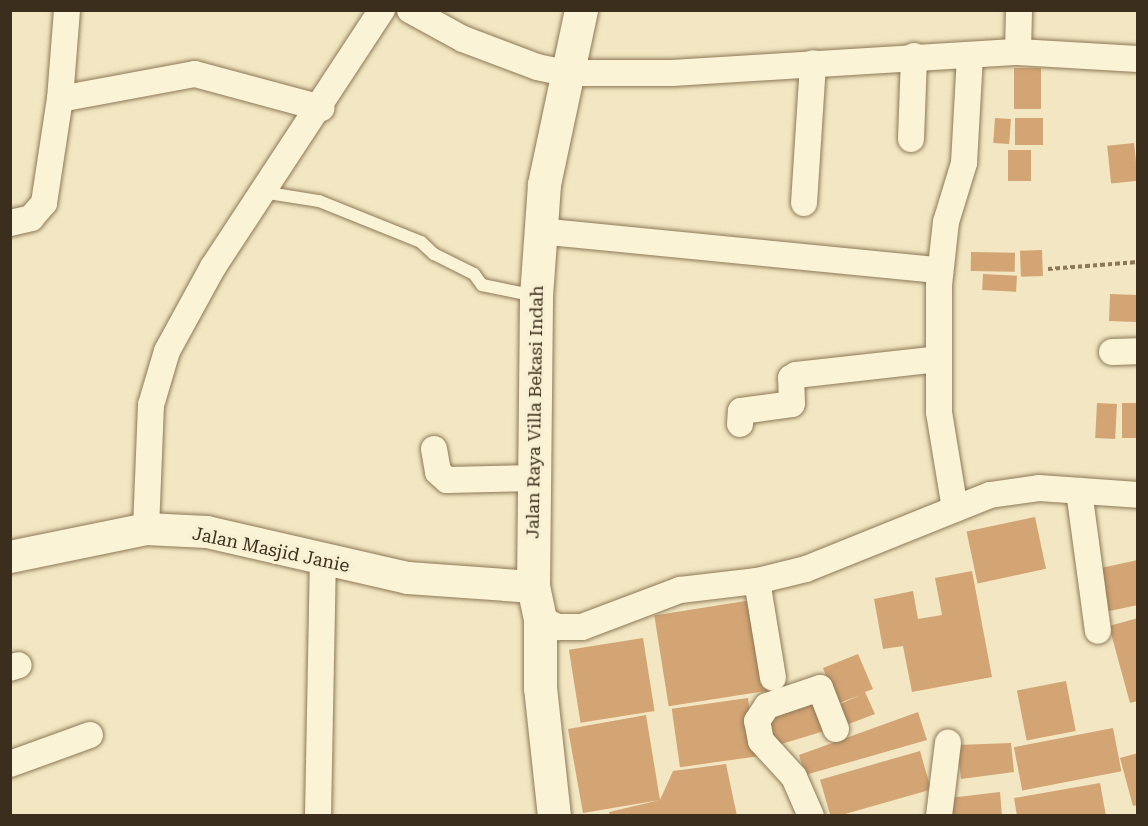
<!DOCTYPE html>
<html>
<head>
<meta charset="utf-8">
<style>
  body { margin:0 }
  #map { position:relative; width:1148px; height:826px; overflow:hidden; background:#f2e7c2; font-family:"Roboto Serif",serif }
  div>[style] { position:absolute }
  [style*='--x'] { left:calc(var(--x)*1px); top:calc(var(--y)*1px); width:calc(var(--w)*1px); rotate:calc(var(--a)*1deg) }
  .building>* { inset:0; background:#d3a474; transform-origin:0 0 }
  .path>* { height:4px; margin-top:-2px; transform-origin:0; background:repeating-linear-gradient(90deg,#8d7857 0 4.5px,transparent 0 7.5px) }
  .roads { filter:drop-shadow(0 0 2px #8d7857) drop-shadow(0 0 2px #8d7857) }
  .service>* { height:12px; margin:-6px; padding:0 6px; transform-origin:6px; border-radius:6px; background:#fbf3d6 }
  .minor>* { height:26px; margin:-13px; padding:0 13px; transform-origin:13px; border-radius:13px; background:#fbf3d6 }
  .tertiary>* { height:32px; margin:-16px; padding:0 16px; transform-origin:16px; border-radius:16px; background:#fbf3d6 }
  .secondary>* { height:33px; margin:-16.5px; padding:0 16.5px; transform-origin:16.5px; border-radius:16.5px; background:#fbf3d6 }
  span { translate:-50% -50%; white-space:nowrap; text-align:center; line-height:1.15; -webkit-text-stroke:6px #f8f0d2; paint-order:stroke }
  .street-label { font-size:18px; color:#3c2e1d }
  .frame { position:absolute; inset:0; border:12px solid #3c2e1d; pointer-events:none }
</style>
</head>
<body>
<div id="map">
  <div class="building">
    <i style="left:1014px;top:68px;width:27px;height:41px"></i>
    <i style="left:995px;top:118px;width:16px;height:25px;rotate:4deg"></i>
    <i style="left:1015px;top:118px;width:28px;height:27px"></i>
    <i style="left:1134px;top:143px;width:38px;height:27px;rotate:84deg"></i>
    <i style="left:1031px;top:150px;width:31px;height:23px;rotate:90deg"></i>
    <i style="left:1042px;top:250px;width:26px;height:22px;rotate:88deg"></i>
    <i style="left:971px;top:252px;width:44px;height:19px;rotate:1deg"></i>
    <i style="left:983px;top:274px;width:34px;height:16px;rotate:3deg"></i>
    <i style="left:1110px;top:294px;width:28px;height:27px;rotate:2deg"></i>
    <i style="left:1097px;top:403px;width:20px;height:35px;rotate:3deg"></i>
    <i style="left:1122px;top:403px;width:16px;height:35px"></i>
    <i style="left:1035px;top:517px;width:53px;height:70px;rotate:78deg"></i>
    <i style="clip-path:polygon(1138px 560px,1138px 605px,1100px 613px,1096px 569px)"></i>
    <i style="clip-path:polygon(972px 571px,992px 677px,912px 692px,903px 646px,883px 649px,874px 599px,913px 591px,918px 619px,942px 615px,935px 578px)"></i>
    <i style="left:758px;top:599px;width:92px;height:105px;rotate:81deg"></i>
    <i style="clip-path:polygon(1138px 618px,1138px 701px,1130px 703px,1109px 626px)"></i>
    <i style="left:643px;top:638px;width:74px;height:75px;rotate:81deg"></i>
    <i style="clip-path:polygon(858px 654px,873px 689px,865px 692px,875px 714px,846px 725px,838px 705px,860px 695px,837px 704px,823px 668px)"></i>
    <i style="left:1066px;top:681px;width:51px;height:50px;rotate:79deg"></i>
    <i style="left:815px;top:695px;width:37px;height:54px;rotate:73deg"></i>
    <i style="left:748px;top:698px;width:59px;height:77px;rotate:82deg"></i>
    <i style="clip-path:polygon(918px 712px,927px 740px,805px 775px,799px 755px)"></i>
    <i style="clip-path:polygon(646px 715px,660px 800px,673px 771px,726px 764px,737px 816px,610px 816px,609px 812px,660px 800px,583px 813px,568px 729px)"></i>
    <i style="left:1113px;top:728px;width:44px;height:101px;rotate:79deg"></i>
    <i style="clip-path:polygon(1011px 743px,1014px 772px,961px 779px,957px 745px)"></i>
    <i style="left:920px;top:751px;width:40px;height:104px;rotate:74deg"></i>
    <i style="clip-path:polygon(1138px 753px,1138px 805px,1133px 806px,1120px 758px)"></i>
    <i style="clip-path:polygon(1100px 783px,1106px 816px,1017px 816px,1014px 798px)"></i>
    <i style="clip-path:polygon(1000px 792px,1002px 816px,951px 816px,949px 798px)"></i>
  </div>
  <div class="path">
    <i style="--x:1048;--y:269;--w:90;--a:-4.4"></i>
  </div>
  <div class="roads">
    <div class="service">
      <i style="--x:262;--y:192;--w:58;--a:9"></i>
      <i style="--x:319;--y:201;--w:110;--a:21.9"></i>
      <i style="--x:421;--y:242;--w:18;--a:43"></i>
      <i style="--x:434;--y:254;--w:45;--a:26.6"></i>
      <i style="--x:474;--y:274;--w:14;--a:54"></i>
      <i style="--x:482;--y:285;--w:54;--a:11.7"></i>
    </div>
    <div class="minor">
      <i style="--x:410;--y:10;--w:60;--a:28.7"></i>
      <i style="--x:463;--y:39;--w:79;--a:20.7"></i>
      <i style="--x:537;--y:67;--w:30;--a:12"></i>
      <i style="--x:566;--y:73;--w:106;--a:0"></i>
      <i style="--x:672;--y:73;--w:347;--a:-3.5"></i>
      <i style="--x:1018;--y:52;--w:120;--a:3.3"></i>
      <i style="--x:1018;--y:52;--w:42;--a:-88.6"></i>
      <i style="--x:60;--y:99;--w:137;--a:-10.5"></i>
      <i style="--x:195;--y:74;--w:131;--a:15.1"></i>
      <i style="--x:911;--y:139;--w:83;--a:-87.9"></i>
      <i style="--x:804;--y:203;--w:140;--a:-86.3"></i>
      <i style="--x:10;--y:223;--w:22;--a:-13"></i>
      <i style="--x:31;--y:218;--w:20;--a:-49"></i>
      <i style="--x:44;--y:203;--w:105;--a:-81.3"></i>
      <i style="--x:60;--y:99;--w:89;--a:-85.5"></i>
      <i style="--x:539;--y:231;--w:403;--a:5.6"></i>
      <i style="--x:1112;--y:352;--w:26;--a:-2"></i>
      <i style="--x:740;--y:424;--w:13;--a:-86"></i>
      <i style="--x:741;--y:411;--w:51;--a:-7.8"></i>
      <i style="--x:792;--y:404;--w:26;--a:-92"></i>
      <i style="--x:791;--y:378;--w:6;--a:-31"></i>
      <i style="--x:796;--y:375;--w:143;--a:-6.4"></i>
      <i style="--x:434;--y:449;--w:23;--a:80"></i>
      <i style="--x:438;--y:472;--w:12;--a:42"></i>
      <i style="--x:447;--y:480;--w:88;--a:-1.3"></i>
      <i style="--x:1079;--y:491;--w:141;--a:82.3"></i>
      <i style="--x:955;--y:509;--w:98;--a:-99.4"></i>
      <i style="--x:939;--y:412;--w:127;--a:-90"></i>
      <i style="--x:939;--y:285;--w:63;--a:-83.7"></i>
      <i style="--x:946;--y:222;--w:62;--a:-73"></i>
      <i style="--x:964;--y:163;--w:108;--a:-86.8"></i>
      <i style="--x:146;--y:529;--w:124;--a:-87.7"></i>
      <i style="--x:151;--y:405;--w:56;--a:-73.5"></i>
      <i style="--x:167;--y:351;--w:96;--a:-61.3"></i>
      <i style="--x:213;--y:267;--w:308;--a:-56.7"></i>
      <i style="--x:757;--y:581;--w:98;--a:80.6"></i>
      <i style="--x:540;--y:619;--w:20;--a:24"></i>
      <i style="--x:558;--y:627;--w:24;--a:0"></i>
      <i style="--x:582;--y:627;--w:105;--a:-20.7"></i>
      <i style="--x:680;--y:590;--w:78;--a:-6.7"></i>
      <i style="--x:757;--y:581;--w:50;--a:-13.8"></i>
      <i style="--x:806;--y:569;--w:198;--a:-21.9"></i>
      <i style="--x:990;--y:495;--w:49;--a:-8.1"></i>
      <i style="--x:1039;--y:488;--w:99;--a:4"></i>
      <i style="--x:10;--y:668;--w:9;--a:-18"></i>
      <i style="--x:10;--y:764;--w:85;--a:-19.9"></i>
      <i style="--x:318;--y:816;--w:254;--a:-88.9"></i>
      <i style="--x:811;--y:816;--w:43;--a:-113.6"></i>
      <i style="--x:794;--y:777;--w:49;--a:-132.5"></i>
      <i style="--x:761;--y:741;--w:20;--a:-101"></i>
      <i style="--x:757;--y:721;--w:18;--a:-56"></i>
      <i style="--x:767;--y:706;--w:56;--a:-18.8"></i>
      <i style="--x:820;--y:688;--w:44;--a:68.7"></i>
      <i style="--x:939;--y:816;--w:74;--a:-83"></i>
    </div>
    <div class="tertiary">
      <i style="--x:10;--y:557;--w:139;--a:-11.6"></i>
      <i style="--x:146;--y:529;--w:61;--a:2.8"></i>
      <i style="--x:207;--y:532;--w:206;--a:12.9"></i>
      <i style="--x:408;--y:578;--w:125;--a:4.1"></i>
    </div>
    <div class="secondary">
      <i style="--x:554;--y:816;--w:129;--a:-96.2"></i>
      <i style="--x:540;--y:688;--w:69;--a:-90"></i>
      <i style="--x:540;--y:619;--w:33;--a:-102"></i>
      <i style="--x:533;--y:587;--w:291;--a:-89.4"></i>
      <i style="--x:536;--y:296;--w:112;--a:-85.9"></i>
      <i style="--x:544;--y:184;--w:178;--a:-78"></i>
    </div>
  </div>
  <div class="street-label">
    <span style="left:535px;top:412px;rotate:-89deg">Jalan Raya Villa Bekasi Indah</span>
    <span style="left:271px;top:550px;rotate:12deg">Jalan Masjid Janie</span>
  </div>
  <div class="frame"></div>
</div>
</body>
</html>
